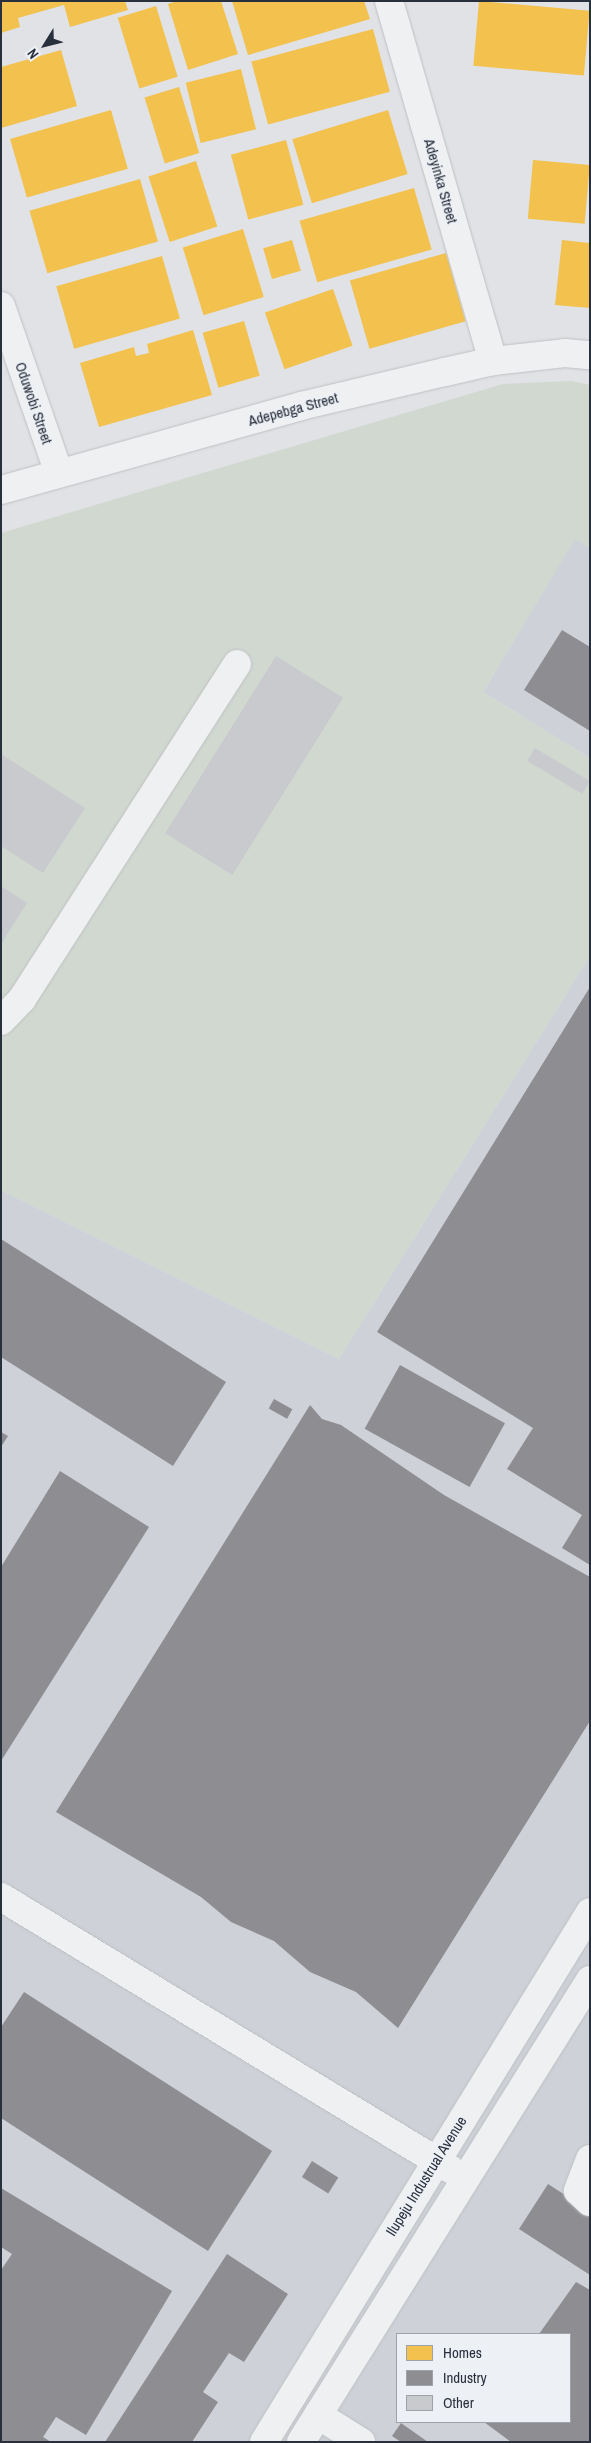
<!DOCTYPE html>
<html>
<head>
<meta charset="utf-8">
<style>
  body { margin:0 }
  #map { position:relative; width:591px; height:2443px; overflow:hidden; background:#e0e2e5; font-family:"Archivo Narrow",sans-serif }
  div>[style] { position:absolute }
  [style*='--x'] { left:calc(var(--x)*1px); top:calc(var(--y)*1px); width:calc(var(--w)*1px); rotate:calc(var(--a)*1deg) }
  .built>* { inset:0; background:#ced1d8 }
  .green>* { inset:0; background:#d1d8d0 }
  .homes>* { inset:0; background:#f2c14e; transform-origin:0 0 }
  .industry>* { inset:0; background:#8d8d92; transform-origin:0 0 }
  .building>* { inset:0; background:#c8cacd; transform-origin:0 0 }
  .roads { filter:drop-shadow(0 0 1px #bec0c3) drop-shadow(0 0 1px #bec0c3) }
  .minor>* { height:28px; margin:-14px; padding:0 14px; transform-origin:14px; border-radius:14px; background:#eff0f1 }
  span { translate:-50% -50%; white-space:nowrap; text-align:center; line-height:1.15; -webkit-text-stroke:5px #edf0f5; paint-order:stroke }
  .street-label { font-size:15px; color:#282f3d }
  .frame { position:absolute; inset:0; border:2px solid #282f3d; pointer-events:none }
  .legend { position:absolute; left:396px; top:2333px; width:175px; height:90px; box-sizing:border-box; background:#edf0f5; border:1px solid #9ea3ab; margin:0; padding:6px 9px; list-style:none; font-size:15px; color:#282f3d }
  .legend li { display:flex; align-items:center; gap:10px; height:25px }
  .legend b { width:25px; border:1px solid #9ea3ab }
  .north { position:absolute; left:20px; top:20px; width:50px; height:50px; -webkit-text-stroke:4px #edf0f5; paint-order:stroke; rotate:234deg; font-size:14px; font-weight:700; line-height:20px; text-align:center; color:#282f3d }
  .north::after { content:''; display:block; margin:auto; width:18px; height:22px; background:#282f3d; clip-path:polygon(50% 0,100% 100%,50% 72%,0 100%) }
</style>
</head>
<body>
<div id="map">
  <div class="built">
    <i style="clip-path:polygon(575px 538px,590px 548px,590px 758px,483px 692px)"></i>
    <i style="clip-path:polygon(evenodd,590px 956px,590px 2442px,1px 2442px,1px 1190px,339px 1359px,590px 956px,397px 2334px,570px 2334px,570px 2422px,397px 2422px,397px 2334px)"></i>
  </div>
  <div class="green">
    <i style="clip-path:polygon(572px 381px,590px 385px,590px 548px,575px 539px,483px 692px,590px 758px,590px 956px,339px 1359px,1px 1190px,1px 533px,503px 384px)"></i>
  </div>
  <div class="homes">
    <i style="clip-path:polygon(1px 1px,125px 1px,128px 10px,70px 27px,64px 5px,18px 18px,20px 27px,1px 33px)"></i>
    <i style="clip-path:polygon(177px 1px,221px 1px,238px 54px,188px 70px,168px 4px)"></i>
    <i style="clip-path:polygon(232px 1px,364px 1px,370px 19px,248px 55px)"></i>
    <i style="left:479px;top:1px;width:111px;height:65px;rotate:5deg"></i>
    <i style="left:156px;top:6px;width:74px;height:40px;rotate:73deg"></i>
    <i style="left:373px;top:29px;width:65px;height:126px;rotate:75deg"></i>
    <i style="clip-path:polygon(61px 50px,77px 106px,1px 128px,1px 67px)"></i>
    <i style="left:241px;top:69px;width:62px;height:57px;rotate:76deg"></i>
    <i style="left:179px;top:87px;width:69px;height:36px;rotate:73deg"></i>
    <i style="left:111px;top:110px;width:61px;height:105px;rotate:74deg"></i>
    <i style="left:388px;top:110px;width:67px;height:100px;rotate:73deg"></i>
    <i style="left:286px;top:140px;width:67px;height:57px;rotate:75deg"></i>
    <i style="left:533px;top:160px;width:57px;height:59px;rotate:5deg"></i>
    <i style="left:196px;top:161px;width:69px;height:50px;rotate:72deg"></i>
    <i style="left:140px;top:179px;width:65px;height:115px;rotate:74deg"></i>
    <i style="left:414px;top:188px;width:64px;height:119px;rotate:74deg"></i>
    <i style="left:243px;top:229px;width:71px;height:63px;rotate:73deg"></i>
    <i style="left:292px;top:240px;width:32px;height:30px;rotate:74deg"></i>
    <i style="clip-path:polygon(562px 240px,590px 243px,590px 308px,555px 305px)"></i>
    <i style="left:446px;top:253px;width:71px;height:100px;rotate:74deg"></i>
    <i style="left:162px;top:256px;width:65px;height:110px;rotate:74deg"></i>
    <i style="left:333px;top:289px;width:60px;height:72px;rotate:71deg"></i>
    <i style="left:244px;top:321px;width:57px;height:43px;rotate:74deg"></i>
    <i style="clip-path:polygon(193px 330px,212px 395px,99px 427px,80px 363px,134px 347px,136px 356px,149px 353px,147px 344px)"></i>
  </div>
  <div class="industry">
    <i style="clip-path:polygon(562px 630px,590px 647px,590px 731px,524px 690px)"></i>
    <i style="clip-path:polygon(590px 987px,590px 1565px,562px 1548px,582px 1515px,507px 1469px,533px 1428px,377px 1332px)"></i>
    <i style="clip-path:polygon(1px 1239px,226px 1382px,173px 1466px,1px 1357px)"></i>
    <i style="left:400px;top:1365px;width:120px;height:73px;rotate:29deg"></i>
    <i style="left:274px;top:1399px;width:21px;height:11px;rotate:29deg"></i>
    <i style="clip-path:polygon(310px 1405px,322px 1419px,341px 1425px,444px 1495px,590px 1577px,590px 1721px,398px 2028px,356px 1992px,310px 1972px,274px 1941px,231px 1922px,201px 1897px,56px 1812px)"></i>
    <i style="clip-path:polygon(1px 1432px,8px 1436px,1px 1447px)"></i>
    <i style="clip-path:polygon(60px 1471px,149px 1527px,1px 1761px,1px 1567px)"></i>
    <i style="clip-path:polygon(24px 1992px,272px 2151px,208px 2251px,1px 2118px,1px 2027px)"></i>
    <i style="left:312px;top:2161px;width:31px;height:19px;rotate:32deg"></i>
    <i style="clip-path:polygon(548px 2184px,590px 2211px,590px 2275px,519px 2229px)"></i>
    <i style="clip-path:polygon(1px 2188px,172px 2291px,86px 2435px,56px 2417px,43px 2437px,51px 2442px,1px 2442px,1px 2270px,12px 2254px,1px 2247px)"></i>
    <i style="clip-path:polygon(227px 2254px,288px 2294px,244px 2362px,229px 2353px,203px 2392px,218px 2402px,192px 2442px,105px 2442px)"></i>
    <i style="clip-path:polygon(576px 2282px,590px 2290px,590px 2442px,511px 2442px,484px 2422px,570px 2422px,570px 2334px,539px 2334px)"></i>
    <i style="clip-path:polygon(401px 2423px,428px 2442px,401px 2442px,392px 2436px)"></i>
  </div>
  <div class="building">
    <i style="left:276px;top:656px;width:79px;height:209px;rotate:32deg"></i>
    <i style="left:535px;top:748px;width:64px;height:15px;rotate:31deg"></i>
    <i style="clip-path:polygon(1px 754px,85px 808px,43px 873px,1px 846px)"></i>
    <i style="clip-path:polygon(1px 886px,27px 903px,1px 944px)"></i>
  </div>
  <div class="roads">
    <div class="minor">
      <i style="--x:389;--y:1;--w:375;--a:73.9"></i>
      <i style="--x:1;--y:306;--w:175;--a:70.9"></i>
      <i style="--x:1;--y:490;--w:312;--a:-15.6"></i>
      <i style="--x:301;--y:406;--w:148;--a:-13.3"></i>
      <i style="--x:445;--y:372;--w:49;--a:-12.9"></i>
      <i style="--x:493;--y:361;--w:72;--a:-6.3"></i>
      <i style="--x:565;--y:353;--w:25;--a:5"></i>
      <i style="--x:1;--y:1021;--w:30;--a:-46"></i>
      <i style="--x:22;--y:999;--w:398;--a:-57.3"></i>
      <i style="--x:1;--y:1897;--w:525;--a:31.21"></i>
      <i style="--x:590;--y:2159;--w:34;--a:111"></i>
      <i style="--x:578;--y:2191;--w:16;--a:43"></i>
      <i style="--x:318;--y:2415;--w:51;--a:32.1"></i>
      <i style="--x:264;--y:2442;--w:622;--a:-58.4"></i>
      <i style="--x:301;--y:2442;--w:545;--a:-57.97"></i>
    </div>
  </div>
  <div class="street-label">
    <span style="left:441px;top:181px;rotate:74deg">Adeyinka Street</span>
    <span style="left:34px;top:403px;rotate:71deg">Oduwobi Street</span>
    <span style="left:293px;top:409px;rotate:-15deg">Adepebga Street</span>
    <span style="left:426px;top:2176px;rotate:-58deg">Ilupeju Industrual Avenue</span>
  </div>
  <div class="frame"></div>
  <ul class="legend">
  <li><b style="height:14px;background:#f2c14e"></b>Homes</li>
  <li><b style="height:14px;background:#8d8d92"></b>Industry</li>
  <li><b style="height:14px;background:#c8cacd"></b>Other</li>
  </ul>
  <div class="north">N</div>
</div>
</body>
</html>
